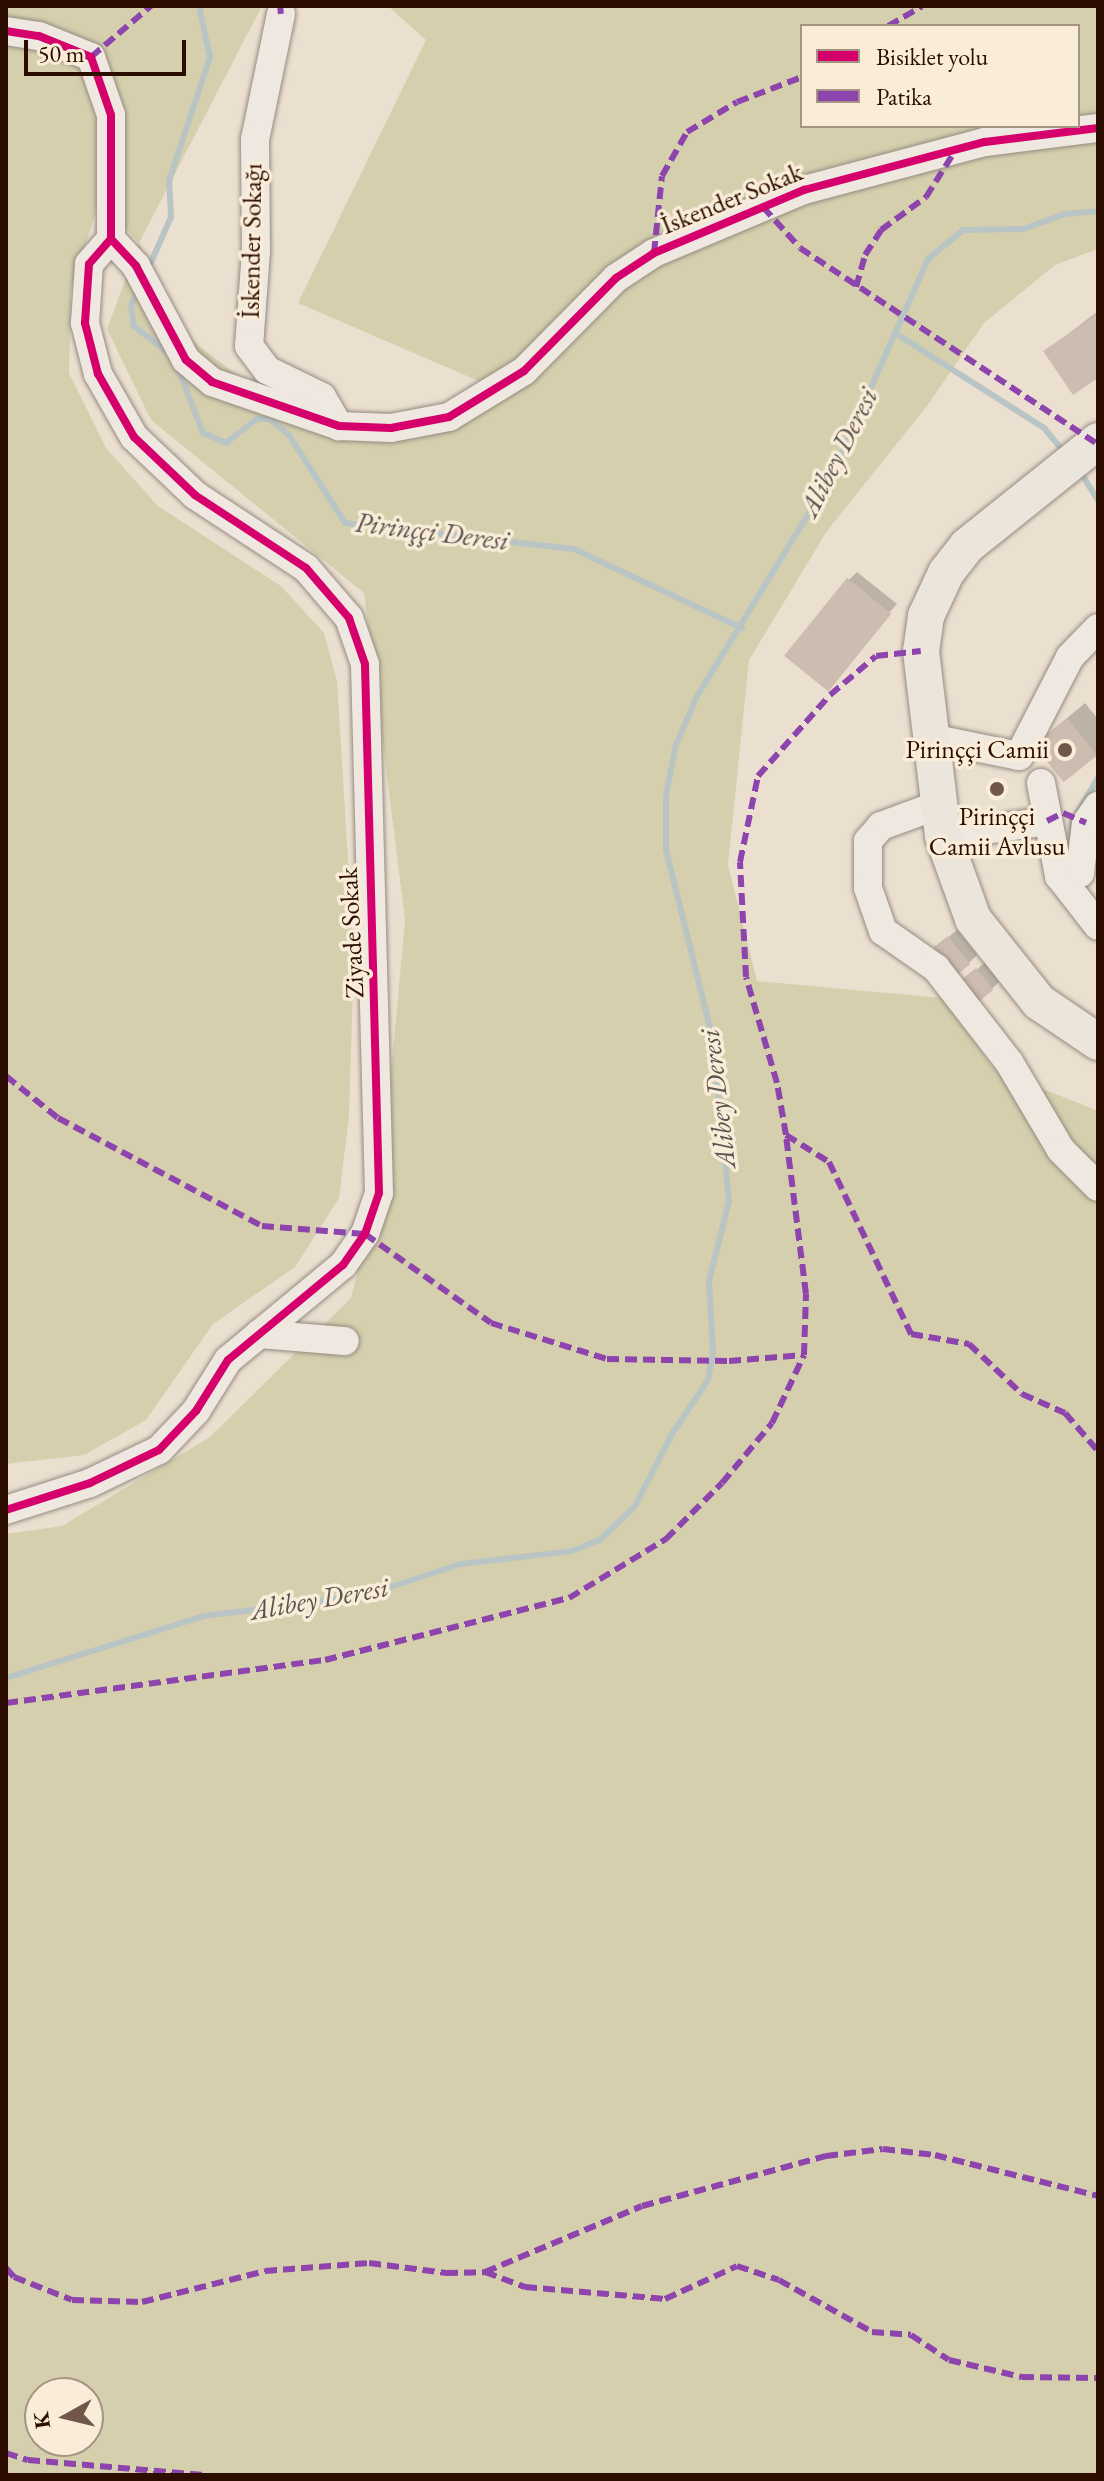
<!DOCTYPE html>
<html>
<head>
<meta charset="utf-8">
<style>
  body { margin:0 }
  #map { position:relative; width:1104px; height:2481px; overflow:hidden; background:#ebe0d0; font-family:"EB Garamond",serif }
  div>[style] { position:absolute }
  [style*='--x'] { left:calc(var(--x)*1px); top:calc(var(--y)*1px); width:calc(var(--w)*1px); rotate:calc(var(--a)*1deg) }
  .green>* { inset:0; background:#d5cfad }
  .shadow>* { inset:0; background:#0003 }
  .stream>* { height:6px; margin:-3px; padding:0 3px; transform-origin:3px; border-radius:3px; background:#b9c5c5 }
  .building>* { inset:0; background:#cdbcb0; transform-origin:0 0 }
  .roads { filter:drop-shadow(0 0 2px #968b81) drop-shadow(0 0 2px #968b81) }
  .minor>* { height:28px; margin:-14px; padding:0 14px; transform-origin:14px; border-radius:14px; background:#eee8e0 }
  .major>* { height:36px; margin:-18px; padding:0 18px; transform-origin:18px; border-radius:18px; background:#ebe5dc }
  .quiet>* { height:6px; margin-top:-3px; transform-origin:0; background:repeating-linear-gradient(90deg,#8e44ad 0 12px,transparent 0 18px) }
  .cycleway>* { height:8px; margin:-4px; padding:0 4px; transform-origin:4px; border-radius:4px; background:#d6006c }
  .dots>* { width:22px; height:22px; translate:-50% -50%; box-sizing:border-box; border:4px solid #f9ecd9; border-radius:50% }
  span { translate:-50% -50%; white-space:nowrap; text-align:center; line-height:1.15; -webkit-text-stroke:7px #f9ecd9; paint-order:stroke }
  .street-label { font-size:26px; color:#2d0d00 }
  .poi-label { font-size:26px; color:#2d0d00 }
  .right { translate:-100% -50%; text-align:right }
  .water-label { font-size:28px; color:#5c524d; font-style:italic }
  .frame { position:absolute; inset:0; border:8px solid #2d0d00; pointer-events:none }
  .legend { position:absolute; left:800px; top:24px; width:280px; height:104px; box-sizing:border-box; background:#f9ecd9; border:2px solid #a79382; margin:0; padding:10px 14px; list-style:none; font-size:24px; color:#2d0d00 }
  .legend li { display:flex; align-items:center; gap:16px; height:40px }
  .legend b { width:40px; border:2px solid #a79382 }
  .north { position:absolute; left:24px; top:2377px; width:80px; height:80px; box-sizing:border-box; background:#f9ecd9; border:2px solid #a79382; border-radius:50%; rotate:262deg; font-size:22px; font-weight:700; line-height:32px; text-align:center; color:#2d0d00 }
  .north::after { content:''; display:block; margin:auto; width:28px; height:36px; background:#705749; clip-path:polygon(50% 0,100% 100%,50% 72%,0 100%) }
  .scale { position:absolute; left:24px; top:40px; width:162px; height:36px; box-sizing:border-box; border:4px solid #2d0d00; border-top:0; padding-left:10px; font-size:24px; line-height:28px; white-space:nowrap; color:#2d0d00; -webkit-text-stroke:6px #f9ecd9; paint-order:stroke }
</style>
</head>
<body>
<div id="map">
  <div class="green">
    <i style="clip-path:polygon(evenodd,6px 6px,262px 6px,139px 243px,178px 330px,241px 378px,335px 420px,427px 419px,497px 389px,298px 303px,426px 40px,388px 6px,1098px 6px,1098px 249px,1055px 265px,984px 323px,927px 406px,827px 531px,749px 660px,728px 865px,757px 981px,942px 998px,994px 1069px,1098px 1111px,1098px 2475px,6px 2475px,6px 1534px,62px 1526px,210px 1437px,351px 1298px,382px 1172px,405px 920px,364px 593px,151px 420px,107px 329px,139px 243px,100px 199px,71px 291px,69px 373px,106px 448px,158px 506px,281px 586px,324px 633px,337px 681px,354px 956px,349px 1116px,339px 1198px,295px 1267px,213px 1324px,146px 1420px,84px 1455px,6px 1464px,6px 6px,802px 26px,1078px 26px,1078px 126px,802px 126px,802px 26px,6px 6px,40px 2393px,88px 2393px,88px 2441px,40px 2441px,40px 2393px)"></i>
  </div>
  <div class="shadow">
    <i style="clip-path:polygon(1098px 311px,1098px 376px,1073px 392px,1046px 351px)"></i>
    <i style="clip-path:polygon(857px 572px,897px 604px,829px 679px,849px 580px)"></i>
    <i style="clip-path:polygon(1085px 703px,1098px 719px,1098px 751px,1063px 780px,1035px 745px)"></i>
    <i style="clip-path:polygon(957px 930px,977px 955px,969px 963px,945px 940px)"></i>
    <i style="clip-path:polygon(985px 962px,1000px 981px,992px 989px,965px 981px)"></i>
  </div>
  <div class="stream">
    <i style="--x:148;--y:269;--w:57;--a:-66.1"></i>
    <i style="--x:171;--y:217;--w:36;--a:-93"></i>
    <i style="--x:169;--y:181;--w:131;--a:-71.7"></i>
    <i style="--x:210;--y:57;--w:52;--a:-102.2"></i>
    <i style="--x:138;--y:290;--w:17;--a:115"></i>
    <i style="--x:131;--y:305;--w:21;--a:82"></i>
    <i style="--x:134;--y:326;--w:42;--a:38.2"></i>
    <i style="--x:895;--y:333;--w:177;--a:32.5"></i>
    <i style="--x:1044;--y:428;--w:31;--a:50"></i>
    <i style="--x:178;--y:368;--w:70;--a:69"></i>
    <i style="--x:203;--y:433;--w:25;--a:23"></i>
    <i style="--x:226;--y:443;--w:39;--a:-38"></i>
    <i style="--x:257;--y:419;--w:13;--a:0"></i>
    <i style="--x:270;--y:419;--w:25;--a:40"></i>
    <i style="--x:289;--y:435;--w:104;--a:57.5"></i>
    <i style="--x:345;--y:523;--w:230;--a:6.5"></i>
    <i style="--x:574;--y:549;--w:186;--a:25.2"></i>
    <i style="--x:1079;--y:470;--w:36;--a:58"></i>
    <i style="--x:1071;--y:834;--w:12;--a:-85"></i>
    <i style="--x:1072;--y:822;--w:51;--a:-59.4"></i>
    <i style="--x:6;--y:1678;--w:207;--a:-17.4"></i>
    <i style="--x:204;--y:1616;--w:160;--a:-7.2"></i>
    <i style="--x:363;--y:1596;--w:103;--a:-18.1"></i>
    <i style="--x:461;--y:1564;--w:112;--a:-6.7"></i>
    <i style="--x:572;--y:1551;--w:31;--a:-22"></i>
    <i style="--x:601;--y:1539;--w:47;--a:-44.1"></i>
    <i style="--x:635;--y:1506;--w:81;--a:-62.8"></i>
    <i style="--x:672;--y:1434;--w:65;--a:-56.3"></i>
    <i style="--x:708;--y:1380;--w:28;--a:-80"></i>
    <i style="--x:713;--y:1352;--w:71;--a:-93.2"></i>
    <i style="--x:709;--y:1281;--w:82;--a:-76"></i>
    <i style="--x:729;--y:1201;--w:162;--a:-95.7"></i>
    <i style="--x:713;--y:1040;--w:196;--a:-103.9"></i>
    <i style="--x:666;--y:850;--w:55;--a:-90"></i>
    <i style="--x:666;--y:795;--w:51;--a:-78.7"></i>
    <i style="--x:676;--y:745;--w:51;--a:-66.9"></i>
    <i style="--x:696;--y:698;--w:261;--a:-58.6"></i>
    <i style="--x:832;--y:475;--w:236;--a:-66"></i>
    <i style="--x:928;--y:259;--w:45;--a:-39.6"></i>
    <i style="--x:963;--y:230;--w:60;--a:-1"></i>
    <i style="--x:1023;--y:229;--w:45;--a:-19.7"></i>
    <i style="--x:1065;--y:214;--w:33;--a:-5"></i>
  </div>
  <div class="building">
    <i style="clip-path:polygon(1096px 315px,1098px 378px,1073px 395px,1043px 351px)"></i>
    <i style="left:847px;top:578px;width:57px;height:100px;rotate:39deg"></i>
    <i style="left:1067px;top:718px;width:48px;height:43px;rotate:51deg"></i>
    <i style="left:948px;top:936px;width:36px;height:18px;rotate:52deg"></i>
    <i style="left:976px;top:968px;width:28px;height:19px;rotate:52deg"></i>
  </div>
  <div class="roads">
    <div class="minor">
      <i style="--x:281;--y:14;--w:128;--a:101.7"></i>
      <i style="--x:255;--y:139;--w:112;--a:89.5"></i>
      <i style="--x:256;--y:251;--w:95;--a:94.2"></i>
      <i style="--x:249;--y:346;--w:30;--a:53"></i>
      <i style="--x:267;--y:370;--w:61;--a:26.1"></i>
      <i style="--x:322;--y:397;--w:34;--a:60"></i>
      <i style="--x:6;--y:31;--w:33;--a:9"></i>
      <i style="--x:39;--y:36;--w:56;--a:22"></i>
      <i style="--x:91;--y:57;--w:61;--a:71"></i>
      <i style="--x:111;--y:115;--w:124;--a:90"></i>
      <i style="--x:111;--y:239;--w:37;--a:47"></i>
      <i style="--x:136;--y:266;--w:106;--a:62"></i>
      <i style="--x:186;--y:360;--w:34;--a:40"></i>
      <i style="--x:212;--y:382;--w:134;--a:19.1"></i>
      <i style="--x:339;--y:426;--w:52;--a:2.2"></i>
      <i style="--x:391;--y:428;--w:59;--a:-10.7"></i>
      <i style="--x:449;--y:417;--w:88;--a:-31.5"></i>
      <i style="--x:524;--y:371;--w:131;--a:-45.3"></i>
      <i style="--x:616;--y:278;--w:45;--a:-33.3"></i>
      <i style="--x:654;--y:253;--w:163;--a:-22.8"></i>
      <i style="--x:804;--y:190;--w:187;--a:-14.9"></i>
      <i style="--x:985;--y:142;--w:114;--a:-7.1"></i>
      <i style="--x:931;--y:738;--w:90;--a:11.6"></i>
      <i style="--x:1019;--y:756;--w:111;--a:-62.7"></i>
      <i style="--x:1070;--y:657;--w:40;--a:-46"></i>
      <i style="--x:1041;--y:783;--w:95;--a:79"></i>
      <i style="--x:1059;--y:876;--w:63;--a:52"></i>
      <i style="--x:938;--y:805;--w:61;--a:159.8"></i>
      <i style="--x:881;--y:826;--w:20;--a:131"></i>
      <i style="--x:868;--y:841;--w:47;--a:90"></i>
      <i style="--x:868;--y:888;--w:46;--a:70.8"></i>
      <i style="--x:883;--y:931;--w:65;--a:34.9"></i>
      <i style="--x:936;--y:968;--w:119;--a:52.2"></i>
      <i style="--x:1009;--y:1062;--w:102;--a:59.4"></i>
      <i style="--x:1061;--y:1150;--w:52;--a:45"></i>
      <i style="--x:943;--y:836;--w:105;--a:-8.2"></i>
      <i style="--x:1059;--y:876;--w:21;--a:-8"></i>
      <i style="--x:1080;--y:873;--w:50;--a:-83.2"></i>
      <i style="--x:1086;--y:823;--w:21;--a:-55"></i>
      <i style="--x:259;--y:1334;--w:86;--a:4.7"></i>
      <i style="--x:6;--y:1510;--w:88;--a:-17.8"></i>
      <i style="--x:90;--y:1483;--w:76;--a:-25.6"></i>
      <i style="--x:159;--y:1450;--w:54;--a:-46.5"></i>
      <i style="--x:196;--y:1411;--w:60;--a:-57.9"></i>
      <i style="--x:228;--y:1360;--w:149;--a:-39.6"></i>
      <i style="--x:343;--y:1265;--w:38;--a:-55"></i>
      <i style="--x:365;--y:1234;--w:43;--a:-71.1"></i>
      <i style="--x:379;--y:1193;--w:529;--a:-91.52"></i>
      <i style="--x:365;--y:664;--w:49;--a:-109.2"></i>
      <i style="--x:349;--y:618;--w:66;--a:-130.7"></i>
      <i style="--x:306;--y:568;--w:133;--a:-146.7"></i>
      <i style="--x:195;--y:495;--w:84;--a:-136.4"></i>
      <i style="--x:134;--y:437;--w:73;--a:-119.7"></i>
      <i style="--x:98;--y:374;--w:53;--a:-104.3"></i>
      <i style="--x:85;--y:323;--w:59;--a:-86.1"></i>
      <i style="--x:89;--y:264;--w:33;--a:-49"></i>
    </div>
    <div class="major">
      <i style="--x:1098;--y:441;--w:168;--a:141.3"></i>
      <i style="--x:967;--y:546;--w:34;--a:128"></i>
      <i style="--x:946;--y:573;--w:47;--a:114.9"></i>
      <i style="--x:926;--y:616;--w:35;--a:98"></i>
      <i style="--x:921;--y:651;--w:186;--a:83.2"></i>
      <i style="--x:943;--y:836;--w:88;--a:70.1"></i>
      <i style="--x:973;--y:919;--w:106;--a:51.5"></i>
      <i style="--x:1039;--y:1002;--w:71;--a:34.1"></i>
    </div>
  </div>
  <div class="quiet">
    <i style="--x:280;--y:6;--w:8;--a:83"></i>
    <i style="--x:888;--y:26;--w:39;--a:-30"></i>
    <i style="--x:91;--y:57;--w:79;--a:-40.4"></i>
    <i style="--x:763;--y:207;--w:55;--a:47.9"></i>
    <i style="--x:800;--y:248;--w:354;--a:33.4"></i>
    <i style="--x:654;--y:253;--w:77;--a:-84.1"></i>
    <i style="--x:662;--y:176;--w:51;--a:-60.4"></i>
    <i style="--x:687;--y:132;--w:58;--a:-31"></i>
    <i style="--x:737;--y:102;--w:70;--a:-21"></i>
    <i style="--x:856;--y:287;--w:33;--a:-74"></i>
    <i style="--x:865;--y:255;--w:30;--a:-57"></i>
    <i style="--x:881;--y:230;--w:56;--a:-36.3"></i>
    <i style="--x:926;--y:197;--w:58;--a:-57.7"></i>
    <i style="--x:1047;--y:821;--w:18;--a:-27"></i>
    <i style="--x:1063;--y:813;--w:25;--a:23"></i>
    <i style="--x:6;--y:1076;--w:67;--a:38.9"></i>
    <i style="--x:58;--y:1118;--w:231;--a:27.9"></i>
    <i style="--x:262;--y:1226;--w:103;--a:4.4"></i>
    <i style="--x:365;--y:1234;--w:154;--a:35.2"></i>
    <i style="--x:491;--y:1323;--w:121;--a:17.2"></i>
    <i style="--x:607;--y:1359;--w:122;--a:0.9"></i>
    <i style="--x:729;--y:1361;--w:75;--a:-4.6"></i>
    <i style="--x:786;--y:1135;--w:51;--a:32.1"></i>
    <i style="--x:829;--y:1162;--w:191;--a:64.5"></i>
    <i style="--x:911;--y:1334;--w:59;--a:9.8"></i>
    <i style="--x:969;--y:1344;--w:73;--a:43.3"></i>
    <i style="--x:1022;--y:1394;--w:47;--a:23.8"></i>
    <i style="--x:1065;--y:1413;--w:50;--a:49"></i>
    <i style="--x:6;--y:1703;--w:322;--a:-7.7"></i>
    <i style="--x:325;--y:1660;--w:252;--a:-14.3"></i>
    <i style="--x:569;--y:1598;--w:114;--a:-31.3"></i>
    <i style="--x:666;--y:1539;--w:79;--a:-45"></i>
    <i style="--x:722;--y:1483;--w:78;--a:-50.2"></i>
    <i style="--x:772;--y:1423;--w:75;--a:-64.8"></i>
    <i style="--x:804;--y:1355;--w:61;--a:-88.1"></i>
    <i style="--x:806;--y:1294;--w:160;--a:-97.2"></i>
    <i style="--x:786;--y:1135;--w:53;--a:-99.8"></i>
    <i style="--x:777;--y:1083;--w:110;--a:-106.3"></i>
    <i style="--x:746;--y:977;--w:115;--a:-93"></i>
    <i style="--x:740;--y:862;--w:88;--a:-78.2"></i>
    <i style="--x:758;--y:776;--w:108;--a:-48.4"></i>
    <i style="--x:830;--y:695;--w:60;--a:-40.3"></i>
    <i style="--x:876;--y:656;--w:45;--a:-6.3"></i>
    <i style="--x:6;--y:2268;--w:12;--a:48"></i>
    <i style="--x:14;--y:2277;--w:62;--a:21.6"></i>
    <i style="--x:72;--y:2300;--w:70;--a:1.6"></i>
    <i style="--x:142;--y:2302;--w:127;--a:-14.1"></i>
    <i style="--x:265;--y:2271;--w:104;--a:-4.4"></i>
    <i style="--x:369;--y:2263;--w:78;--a:7.4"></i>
    <i style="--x:446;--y:2273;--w:39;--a:-1"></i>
    <i style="--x:485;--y:2272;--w:43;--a:20.6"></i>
    <i style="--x:525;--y:2287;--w:141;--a:4.9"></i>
    <i style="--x:665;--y:2299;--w:79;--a:-24.6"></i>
    <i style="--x:737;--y:2266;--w:44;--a:18.4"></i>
    <i style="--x:779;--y:2280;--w:107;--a:29.2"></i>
    <i style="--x:872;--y:2332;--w:39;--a:4"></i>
    <i style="--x:911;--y:2335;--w:45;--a:33.3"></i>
    <i style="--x:949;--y:2360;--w:75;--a:13.1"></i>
    <i style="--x:1022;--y:2377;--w:76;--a:0.8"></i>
    <i style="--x:485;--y:2272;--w:170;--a:-22.8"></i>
    <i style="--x:642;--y:2206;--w:191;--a:-15.2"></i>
    <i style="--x:826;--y:2156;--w:57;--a:-7"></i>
    <i style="--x:883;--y:2149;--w:52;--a:6.6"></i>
    <i style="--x:935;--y:2155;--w:168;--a:14.1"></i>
    <i style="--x:6;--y:2453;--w:23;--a:18"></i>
    <i style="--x:28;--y:2460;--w:176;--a:4.9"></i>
  </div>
  <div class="cycleway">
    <i style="--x:6;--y:31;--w:33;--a:9"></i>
    <i style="--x:39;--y:36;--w:56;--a:22"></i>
    <i style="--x:91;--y:57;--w:61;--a:71"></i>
    <i style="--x:111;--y:115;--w:124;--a:90"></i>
    <i style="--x:111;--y:239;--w:37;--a:47"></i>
    <i style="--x:136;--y:266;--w:106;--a:62"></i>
    <i style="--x:186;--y:360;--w:34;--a:40"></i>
    <i style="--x:212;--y:382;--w:134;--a:19.1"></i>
    <i style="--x:339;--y:426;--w:52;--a:2.2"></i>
    <i style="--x:391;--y:428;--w:59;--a:-10.7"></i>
    <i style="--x:449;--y:417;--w:88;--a:-31.5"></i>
    <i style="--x:524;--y:371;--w:131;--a:-45.3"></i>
    <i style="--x:616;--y:278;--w:45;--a:-33.3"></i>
    <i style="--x:654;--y:253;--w:163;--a:-22.8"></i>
    <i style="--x:804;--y:190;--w:187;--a:-14.9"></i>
    <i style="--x:985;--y:142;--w:114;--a:-7.1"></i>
    <i style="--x:6;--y:1510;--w:88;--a:-17.8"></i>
    <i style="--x:90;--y:1483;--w:76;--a:-25.6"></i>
    <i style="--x:159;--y:1450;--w:54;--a:-46.5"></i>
    <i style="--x:196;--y:1411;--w:60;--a:-57.9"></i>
    <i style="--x:228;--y:1360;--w:149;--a:-39.6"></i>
    <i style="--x:343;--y:1265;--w:38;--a:-55"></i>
    <i style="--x:365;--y:1234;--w:43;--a:-71.1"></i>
    <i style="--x:379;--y:1193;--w:529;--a:-91.52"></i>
    <i style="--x:365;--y:664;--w:49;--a:-109.2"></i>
    <i style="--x:349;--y:618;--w:66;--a:-130.7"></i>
    <i style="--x:306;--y:568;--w:133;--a:-146.7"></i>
    <i style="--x:195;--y:495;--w:84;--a:-136.4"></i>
    <i style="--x:134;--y:437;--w:73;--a:-119.7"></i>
    <i style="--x:98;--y:374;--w:53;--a:-104.3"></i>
    <i style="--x:85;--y:323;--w:59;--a:-86.1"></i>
    <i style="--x:89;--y:264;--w:33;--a:-49"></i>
  </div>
  <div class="dots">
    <i style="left:1065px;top:750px;background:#705749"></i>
    <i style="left:997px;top:789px;background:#705749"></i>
  </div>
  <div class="street-label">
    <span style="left:732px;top:199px;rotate:-22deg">İskender Sokak</span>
    <span style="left:252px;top:241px;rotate:-89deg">İskender Sokağı</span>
    <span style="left:352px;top:933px;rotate:-93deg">Ziyade Sokak</span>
  </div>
  <div class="poi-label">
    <span class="right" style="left:1049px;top:750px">Pirinççi Camii</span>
    <span style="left:997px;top:832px">Pirinççi<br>Camii Avlusu</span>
  </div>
  <div class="water-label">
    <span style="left:838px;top:452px;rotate:-63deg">Alibey Deresi</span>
    <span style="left:432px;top:531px;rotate:7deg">Pirinççi Deresi</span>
    <span style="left:717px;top:1099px;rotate:-97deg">Alibey Deresi</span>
    <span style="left:319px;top:1598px;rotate:-10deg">Alibey Deresi</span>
  </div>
  <div class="frame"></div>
  <ul class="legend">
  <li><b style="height:10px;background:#d6006c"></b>Bisiklet yolu</li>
  <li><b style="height:10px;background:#8e44ad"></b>Patika</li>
  </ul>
  <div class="north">K</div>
  <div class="scale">50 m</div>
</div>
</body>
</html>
